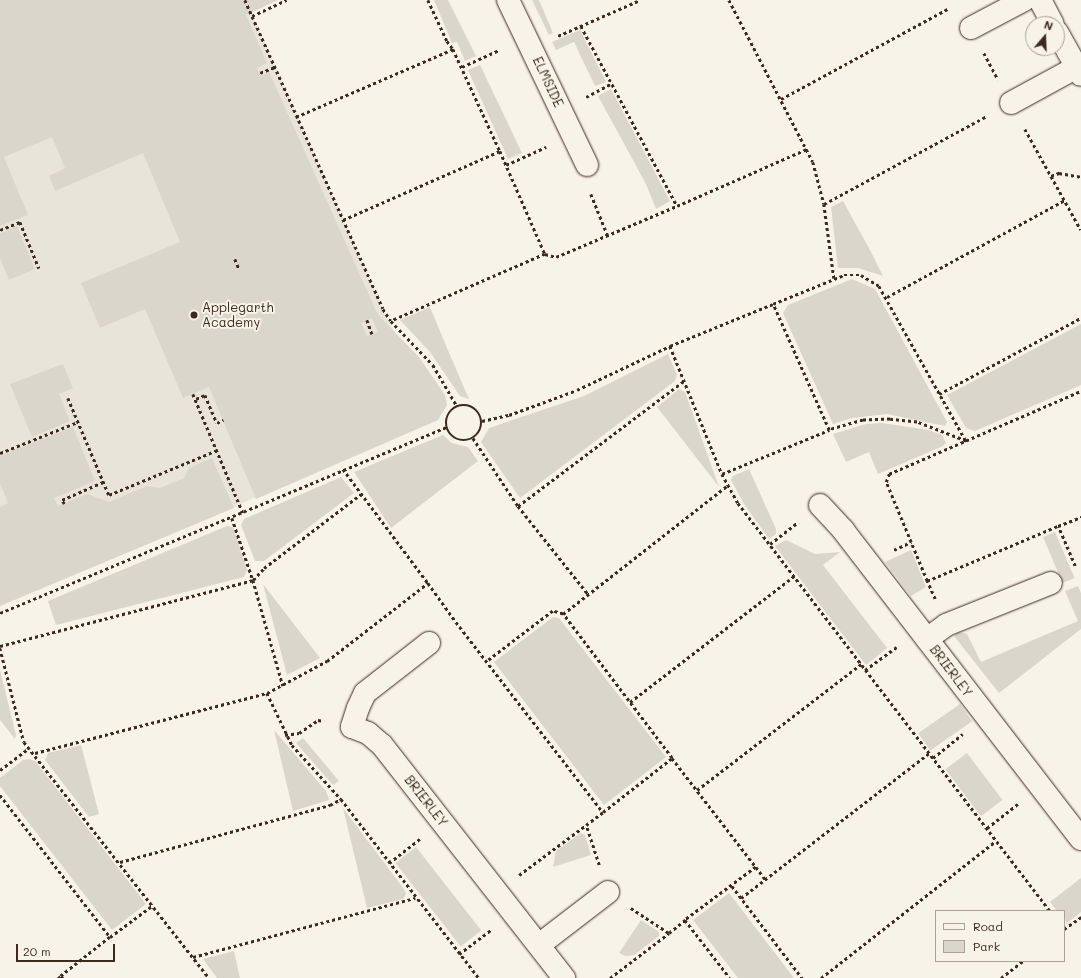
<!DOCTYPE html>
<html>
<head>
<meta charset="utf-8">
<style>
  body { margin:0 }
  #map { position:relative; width:1081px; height:978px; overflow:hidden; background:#f7f3e8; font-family:Mali,sans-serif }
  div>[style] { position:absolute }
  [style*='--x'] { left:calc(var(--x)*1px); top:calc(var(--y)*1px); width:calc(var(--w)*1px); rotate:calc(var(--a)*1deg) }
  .built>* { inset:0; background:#e9e4d9 }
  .green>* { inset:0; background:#dbd6cb; transform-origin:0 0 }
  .path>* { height:2.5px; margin-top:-1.25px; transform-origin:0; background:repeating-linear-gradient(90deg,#3b2a1e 0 3px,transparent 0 6px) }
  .path>.ring { margin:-1.25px; padding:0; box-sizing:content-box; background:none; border:2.5px solid #3b2a1e; border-radius:50% }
  .roads { filter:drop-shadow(0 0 1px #3b2a1e) drop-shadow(0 0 1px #3b2a1e) }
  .minor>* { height:22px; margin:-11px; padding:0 11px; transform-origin:11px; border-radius:11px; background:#f7f3e8 }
  .dots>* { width:11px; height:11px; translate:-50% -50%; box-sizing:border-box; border:2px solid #f7f3e8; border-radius:50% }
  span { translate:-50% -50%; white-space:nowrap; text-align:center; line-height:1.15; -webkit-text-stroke:4px #f7f3e8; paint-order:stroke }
  .street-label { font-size:13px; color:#3b2a1e }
  .poi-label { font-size:13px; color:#3b2a1e }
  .left { translate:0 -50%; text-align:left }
  .legend { position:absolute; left:935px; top:910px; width:130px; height:52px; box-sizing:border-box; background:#f7f3e8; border:1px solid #aca397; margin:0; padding:5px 7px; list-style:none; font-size:12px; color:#3b2a1e }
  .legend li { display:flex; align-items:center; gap:8px; height:20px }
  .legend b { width:20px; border:1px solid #aca397 }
  .north { position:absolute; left:1025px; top:16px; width:40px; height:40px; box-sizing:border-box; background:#f7f3e8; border:1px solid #aca397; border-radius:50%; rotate:19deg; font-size:11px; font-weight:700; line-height:16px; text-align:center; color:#3b2a1e }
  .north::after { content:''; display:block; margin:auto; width:14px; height:18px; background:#3b2a1e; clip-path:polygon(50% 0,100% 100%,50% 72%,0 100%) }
  .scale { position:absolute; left:16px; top:944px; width:99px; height:18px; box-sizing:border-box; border:2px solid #3b2a1e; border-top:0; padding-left:5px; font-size:12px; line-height:14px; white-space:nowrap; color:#3b2a1e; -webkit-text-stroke:3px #f7f3e8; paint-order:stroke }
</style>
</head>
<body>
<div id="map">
  <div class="built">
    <i style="clip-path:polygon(251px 12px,383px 309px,438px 420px,0 606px,0 117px)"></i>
  </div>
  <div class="green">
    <i style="clip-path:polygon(evenodd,0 0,278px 0,246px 15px,267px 63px,257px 68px,261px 76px,269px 72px,378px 315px,419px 357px,445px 395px,447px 405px,438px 420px,256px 499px,209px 387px,183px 398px,145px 309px,100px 328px,81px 283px,180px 242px,143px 153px,55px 191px,49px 176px,65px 168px,52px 137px,4px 157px,28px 215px,0 226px,0 0,372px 318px,378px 332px,367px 336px,361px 323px,372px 318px)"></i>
    <i style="clip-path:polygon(434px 0,448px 0,476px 56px,465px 61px,457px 42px,452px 43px)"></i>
    <i style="clip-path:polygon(532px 0,539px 0,553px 33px,549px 35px)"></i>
    <i style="clip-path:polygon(580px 30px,606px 82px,595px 86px,574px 42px,556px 50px,552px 42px)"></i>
    <i style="clip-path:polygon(480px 65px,522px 153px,508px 159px,468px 70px)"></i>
    <i style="clip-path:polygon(611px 89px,670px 201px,656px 209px,646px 184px,598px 96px)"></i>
    <i style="clip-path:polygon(843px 201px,870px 250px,883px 276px,858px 268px,838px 268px,831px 207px)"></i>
    <i style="clip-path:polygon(17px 226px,35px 269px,9px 280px,0 258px,0 234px)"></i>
    <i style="clip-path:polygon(852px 279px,875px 289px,947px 422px,945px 426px,887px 414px,852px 418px,833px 424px,783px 313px,788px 305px)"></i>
    <i style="clip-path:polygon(430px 307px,447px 348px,469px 399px,460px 396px,430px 352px,400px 320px)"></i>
    <i style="clip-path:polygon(1081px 324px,1081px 385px,975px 431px,966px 428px,947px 395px)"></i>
    <i style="clip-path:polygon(668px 354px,677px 375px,675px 381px,520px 498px,481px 442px,489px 428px,584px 396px)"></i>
    <i style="clip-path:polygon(63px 364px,73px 388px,59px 394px,70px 421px,32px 437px,10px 384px)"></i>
    <i style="clip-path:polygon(679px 389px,685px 392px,719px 487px,657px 407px)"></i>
    <i style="clip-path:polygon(882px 423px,929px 430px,942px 435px,946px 443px,943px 446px,878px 474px,869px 452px,846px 462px,833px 434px,866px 424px)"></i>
    <i style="clip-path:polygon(73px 427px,95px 481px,54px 498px,58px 506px,87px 494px,109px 502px,147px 486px,160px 488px,184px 478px,189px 468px,212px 458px,234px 508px,0 606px,0 507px,8px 503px,0 483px,0 456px)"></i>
    <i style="clip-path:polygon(443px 435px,452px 443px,468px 447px,478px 461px,391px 528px,354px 472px)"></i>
    <i style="clip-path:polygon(749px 469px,776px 529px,776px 534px,769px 539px,744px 504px,731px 480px,733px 476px)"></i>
    <i style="clip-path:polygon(341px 477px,354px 493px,264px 561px,255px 561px,241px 525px,244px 519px)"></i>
    <i style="clip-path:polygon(227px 526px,233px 527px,247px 570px,244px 577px,56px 625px,48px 601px)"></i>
    <i style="left:1055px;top:532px;width:50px;height:13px;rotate:67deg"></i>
    <i style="clip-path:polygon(786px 540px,815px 554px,840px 552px,823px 565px,887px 648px,866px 665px,775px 546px)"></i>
    <i style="clip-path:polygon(911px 550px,926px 587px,911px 596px,885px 562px)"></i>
    <i style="clip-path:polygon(263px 584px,320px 658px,287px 675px)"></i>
    <i style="clip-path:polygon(1078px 586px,1081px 593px,1081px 629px,999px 693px,954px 636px,959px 632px,967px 634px,981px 662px,1078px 621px,1065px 591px)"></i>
    <i style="clip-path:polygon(553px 617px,559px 618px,666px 757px,604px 805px,494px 662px)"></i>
    <i style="clip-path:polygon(0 670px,16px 735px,15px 739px,0 720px)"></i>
    <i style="left:960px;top:704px;width:21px;height:51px;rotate:55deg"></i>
    <i style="clip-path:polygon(274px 730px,326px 791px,329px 800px,293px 811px)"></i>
    <i style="clip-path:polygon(303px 738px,339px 781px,333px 785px,296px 743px)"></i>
    <i style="clip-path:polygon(81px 745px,99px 814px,89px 817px,45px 760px,48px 753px)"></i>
    <i style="left:967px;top:753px;width:59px;height:27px;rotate:53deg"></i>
    <i style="clip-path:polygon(30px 759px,36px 762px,146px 904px,112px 930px,0 786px,0 778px,23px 760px)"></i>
    <i style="clip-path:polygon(343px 808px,404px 889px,406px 894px,403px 899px,367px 908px)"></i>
    <i style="clip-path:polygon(581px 833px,585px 835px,591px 855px,553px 867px,556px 851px)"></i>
    <i style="left:416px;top:847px;width:106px;height:26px;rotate:52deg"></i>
    <i style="clip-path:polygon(1081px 878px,1081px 912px,1066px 924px,1064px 911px,1057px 911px,1050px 902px)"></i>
    <i style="clip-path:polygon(729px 893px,794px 978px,738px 978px,693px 920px)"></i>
    <i style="clip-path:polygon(641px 920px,659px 932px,659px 936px,634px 955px,626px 956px,619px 953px)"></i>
    <i style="clip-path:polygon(234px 951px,240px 978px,217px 978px,203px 959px)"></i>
  </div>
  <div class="path">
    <i style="--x:245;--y:0;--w:338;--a:65.9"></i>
    <i style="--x:383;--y:309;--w:14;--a:56"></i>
    <i style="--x:391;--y:321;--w:61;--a:46.3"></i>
    <i style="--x:433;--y:365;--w:48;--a:59.7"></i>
    <i style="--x:428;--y:0;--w:45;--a:65.1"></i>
    <i style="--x:447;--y:41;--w:10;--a:53"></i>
    <i style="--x:729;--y:0;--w:182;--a:62.6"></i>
    <i style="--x:813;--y:162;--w:43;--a:75.3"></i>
    <i style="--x:824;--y:204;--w:75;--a:82.3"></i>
    <i style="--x:252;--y:16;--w:38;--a:-25"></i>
    <i style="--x:581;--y:26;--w:204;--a:61.9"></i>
    <i style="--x:677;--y:206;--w:142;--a:-23.7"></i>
    <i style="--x:558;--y:36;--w:90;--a:-23.7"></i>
    <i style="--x:984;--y:53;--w:30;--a:62"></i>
    <i style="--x:462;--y:67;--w:41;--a:-24.7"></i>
    <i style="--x:260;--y:73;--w:16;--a:-22"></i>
    <i style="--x:586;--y:97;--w:30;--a:-28"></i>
    <i style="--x:781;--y:99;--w:191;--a:-28.4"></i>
    <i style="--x:296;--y:117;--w:171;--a:-23.4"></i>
    <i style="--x:453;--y:49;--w:112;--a:65.3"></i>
    <i style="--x:1025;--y:129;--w:115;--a:61"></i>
    <i style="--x:506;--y:165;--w:44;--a:-24.2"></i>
    <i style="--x:1051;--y:176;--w:9;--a:-21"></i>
    <i style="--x:1059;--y:173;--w:22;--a:10"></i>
    <i style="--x:591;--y:194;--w:45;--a:68"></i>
    <i style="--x:824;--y:204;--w:185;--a:-28.4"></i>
    <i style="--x:343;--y:220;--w:171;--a:-23.7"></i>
    <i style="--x:500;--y:151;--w:112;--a:66.4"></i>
    <i style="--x:545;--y:254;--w:168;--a:156.5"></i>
    <i style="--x:0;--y:230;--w:22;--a:-22"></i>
    <i style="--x:20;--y:222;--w:50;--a:67.6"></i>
    <i style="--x:545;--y:254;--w:11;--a:15"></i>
    <i style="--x:556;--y:257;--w:131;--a:-22.9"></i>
    <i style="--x:235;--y:259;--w:11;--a:68"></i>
    <i style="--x:844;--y:275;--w:17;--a:0"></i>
    <i style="--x:861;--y:275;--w:21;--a:31"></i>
    <i style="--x:879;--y:286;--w:178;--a:60.7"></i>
    <i style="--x:966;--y:441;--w:53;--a:-158.8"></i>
    <i style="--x:917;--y:422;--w:27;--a:-174"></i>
    <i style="--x:890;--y:419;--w:27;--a:178"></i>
    <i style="--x:863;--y:420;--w:35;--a:164"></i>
    <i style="--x:829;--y:430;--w:138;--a:-114"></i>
    <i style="--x:773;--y:304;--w:77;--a:-22.2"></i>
    <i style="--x:887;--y:297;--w:203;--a:-28.6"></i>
    <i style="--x:367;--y:320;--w:15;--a:70"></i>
    <i style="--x:670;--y:346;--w:138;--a:67.9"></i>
    <i style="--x:722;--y:474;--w:33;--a:61"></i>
    <i style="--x:738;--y:503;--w:514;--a:52.59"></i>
    <i style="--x:193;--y:394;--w:129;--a:67.2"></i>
    <i style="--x:939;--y:394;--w:161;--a:-28.2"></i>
    <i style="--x:68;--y:398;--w:105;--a:67.1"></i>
    <i style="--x:109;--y:495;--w:117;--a:-22.6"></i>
    <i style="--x:196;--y:399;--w:10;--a:-24"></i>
    <i style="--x:205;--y:395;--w:30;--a:67"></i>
    <i style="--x:217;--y:423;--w:7;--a:-27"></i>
    <i class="ring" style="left:446px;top:405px;width:33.5px;height:33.5px"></i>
    <i style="--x:482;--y:421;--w:28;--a:-13"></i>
    <i style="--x:509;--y:415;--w:72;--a:-20.2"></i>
    <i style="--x:577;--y:390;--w:103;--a:-25.3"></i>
    <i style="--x:670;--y:346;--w:111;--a:-22.2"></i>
    <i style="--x:473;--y:438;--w:82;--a:56.5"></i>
    <i style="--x:518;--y:506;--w:112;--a:51.5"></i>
    <i style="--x:0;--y:453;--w:84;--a:-21.7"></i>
    <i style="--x:343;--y:469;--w:142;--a:53.3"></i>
    <i style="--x:722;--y:474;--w:116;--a:-22.4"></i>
    <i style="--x:64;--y:504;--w:4;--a:-117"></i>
    <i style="--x:62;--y:500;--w:45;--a:-23.7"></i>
    <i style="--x:518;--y:506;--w:209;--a:-37"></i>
    <i style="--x:232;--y:518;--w:65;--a:71.3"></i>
    <i style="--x:253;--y:580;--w:110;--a:74.2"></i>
    <i style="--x:770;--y:544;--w:36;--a:-38"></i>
    <i style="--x:894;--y:550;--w:19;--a:-25"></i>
    <i style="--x:1075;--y:566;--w:43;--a:-113"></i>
    <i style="--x:1058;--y:526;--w:25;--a:-21"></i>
    <i style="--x:927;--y:581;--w:107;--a:-112.5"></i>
    <i style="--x:886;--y:482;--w:9;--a:-69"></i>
    <i style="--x:889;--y:474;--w:209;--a:-23.4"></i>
    <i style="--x:935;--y:599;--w:20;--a:-114"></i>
    <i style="--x:927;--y:581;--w:142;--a:-22.8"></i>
    <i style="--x:0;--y:613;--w:484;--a:-22.6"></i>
    <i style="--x:563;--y:614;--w:209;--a:-38"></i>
    <i style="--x:0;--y:646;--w:261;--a:-14.6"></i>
    <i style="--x:253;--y:580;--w:16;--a:-47"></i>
    <i style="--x:264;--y:568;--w:122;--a:-37.3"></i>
    <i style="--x:0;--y:648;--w:97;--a:75.7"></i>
    <i style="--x:24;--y:742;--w:300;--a:51.9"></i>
    <i style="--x:865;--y:670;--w:39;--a:-36"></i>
    <i style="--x:267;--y:693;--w:68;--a:-28.1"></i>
    <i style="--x:327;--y:661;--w:128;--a:-37.7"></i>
    <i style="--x:428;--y:583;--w:48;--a:54.3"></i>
    <i style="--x:456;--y:622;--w:240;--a:52.3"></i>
    <i style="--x:603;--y:812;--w:88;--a:-38"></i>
    <i style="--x:672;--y:758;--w:181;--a:-127.1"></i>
    <i style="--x:563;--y:614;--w:10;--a:-163"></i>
    <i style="--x:553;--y:611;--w:84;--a:142.7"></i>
    <i style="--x:630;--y:702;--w:207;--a:-37.5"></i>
    <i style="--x:285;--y:735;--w:14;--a:-8"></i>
    <i style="--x:299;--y:733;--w:23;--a:-34"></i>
    <i style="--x:318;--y:720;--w:6;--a:9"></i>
    <i style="--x:35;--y:753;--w:240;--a:-14.5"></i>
    <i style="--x:267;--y:693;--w:58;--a:64.3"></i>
    <i style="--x:292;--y:745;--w:73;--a:47.8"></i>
    <i style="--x:341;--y:799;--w:226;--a:52.4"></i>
    <i style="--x:672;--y:758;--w:138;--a:52.4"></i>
    <i style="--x:756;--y:867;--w:89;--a:143.3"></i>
    <i style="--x:685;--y:920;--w:73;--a:52.2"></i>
    <i style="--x:933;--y:758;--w:38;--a:-39"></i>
    <i style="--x:0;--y:770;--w:36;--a:-37"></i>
    <i style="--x:697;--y:790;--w:207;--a:-37.5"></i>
    <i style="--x:0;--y:795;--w:180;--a:52.2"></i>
    <i style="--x:110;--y:937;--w:63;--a:141.5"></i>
    <i style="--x:987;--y:828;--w:39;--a:-38"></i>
    <i style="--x:120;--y:862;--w:218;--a:-15.2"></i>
    <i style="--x:330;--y:805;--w:13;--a:-29"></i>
    <i style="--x:389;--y:863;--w:39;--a:-38"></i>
    <i style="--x:599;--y:865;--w:42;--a:-108"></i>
    <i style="--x:586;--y:825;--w:21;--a:-37"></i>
    <i style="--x:756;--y:867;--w:15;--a:53"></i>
    <i style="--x:519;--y:875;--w:84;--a:-36.7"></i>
    <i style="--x:732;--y:886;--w:116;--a:52.7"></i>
    <i style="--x:741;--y:898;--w:237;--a:-37.6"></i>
    <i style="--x:631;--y:908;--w:45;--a:33.3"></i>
    <i style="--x:669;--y:933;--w:21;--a:-39"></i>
    <i style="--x:1064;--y:929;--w:21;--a:-35"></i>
    <i style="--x:110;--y:937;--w:54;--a:-36.7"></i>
    <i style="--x:459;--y:954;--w:40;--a:-37"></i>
    <i style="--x:193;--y:957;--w:230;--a:-14.9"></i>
    <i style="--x:58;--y:978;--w:4;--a:-34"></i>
    <i style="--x:61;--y:976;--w:3;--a:45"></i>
    <i style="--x:610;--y:978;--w:74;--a:-37.3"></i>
    <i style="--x:821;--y:978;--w:222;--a:-38.1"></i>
    <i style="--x:1001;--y:978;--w:28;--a:-38"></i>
  </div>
  <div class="roads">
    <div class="minor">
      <i style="--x:508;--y:0;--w:183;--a:64.4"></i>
      <i style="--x:1040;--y:0;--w:27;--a:62"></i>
      <i style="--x:971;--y:28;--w:60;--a:-27.8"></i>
      <i style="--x:1057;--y:32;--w:49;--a:60.8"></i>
      <i style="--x:1011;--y:103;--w:75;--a:-28.6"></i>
      <i style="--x:820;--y:505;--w:34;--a:47"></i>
      <i style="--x:843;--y:530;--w:390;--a:52.4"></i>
      <i style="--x:927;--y:639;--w:24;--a:-36"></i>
      <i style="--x:946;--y:625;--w:113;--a:-21.8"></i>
      <i style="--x:429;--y:643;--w:81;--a:142"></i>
      <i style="--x:365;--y:693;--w:17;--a:115"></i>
      <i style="--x:358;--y:708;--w:20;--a:108"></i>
      <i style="--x:352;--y:727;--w:17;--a:21"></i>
      <i style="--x:368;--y:733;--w:18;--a:41"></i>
      <i style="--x:382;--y:745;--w:296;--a:52"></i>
      <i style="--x:539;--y:945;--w:87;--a:-37.5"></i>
    </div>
  </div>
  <div class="dots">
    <i style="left:194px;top:315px;background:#3b2a1e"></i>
  </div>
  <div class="street-label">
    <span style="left:548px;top:82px;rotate:65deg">ELMSIDE</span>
    <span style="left:951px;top:671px;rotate:53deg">BRIERLEY</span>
    <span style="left:426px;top:801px;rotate:52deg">BRIERLEY</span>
  </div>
  <div class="poi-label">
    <span class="left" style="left:202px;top:315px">Applegarth<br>Academy</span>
  </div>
  <ul class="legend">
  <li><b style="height:5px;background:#f7f3e8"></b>Road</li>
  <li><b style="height:11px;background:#dbd6cb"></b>Park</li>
  </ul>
  <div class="north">N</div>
  <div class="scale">20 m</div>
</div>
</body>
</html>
